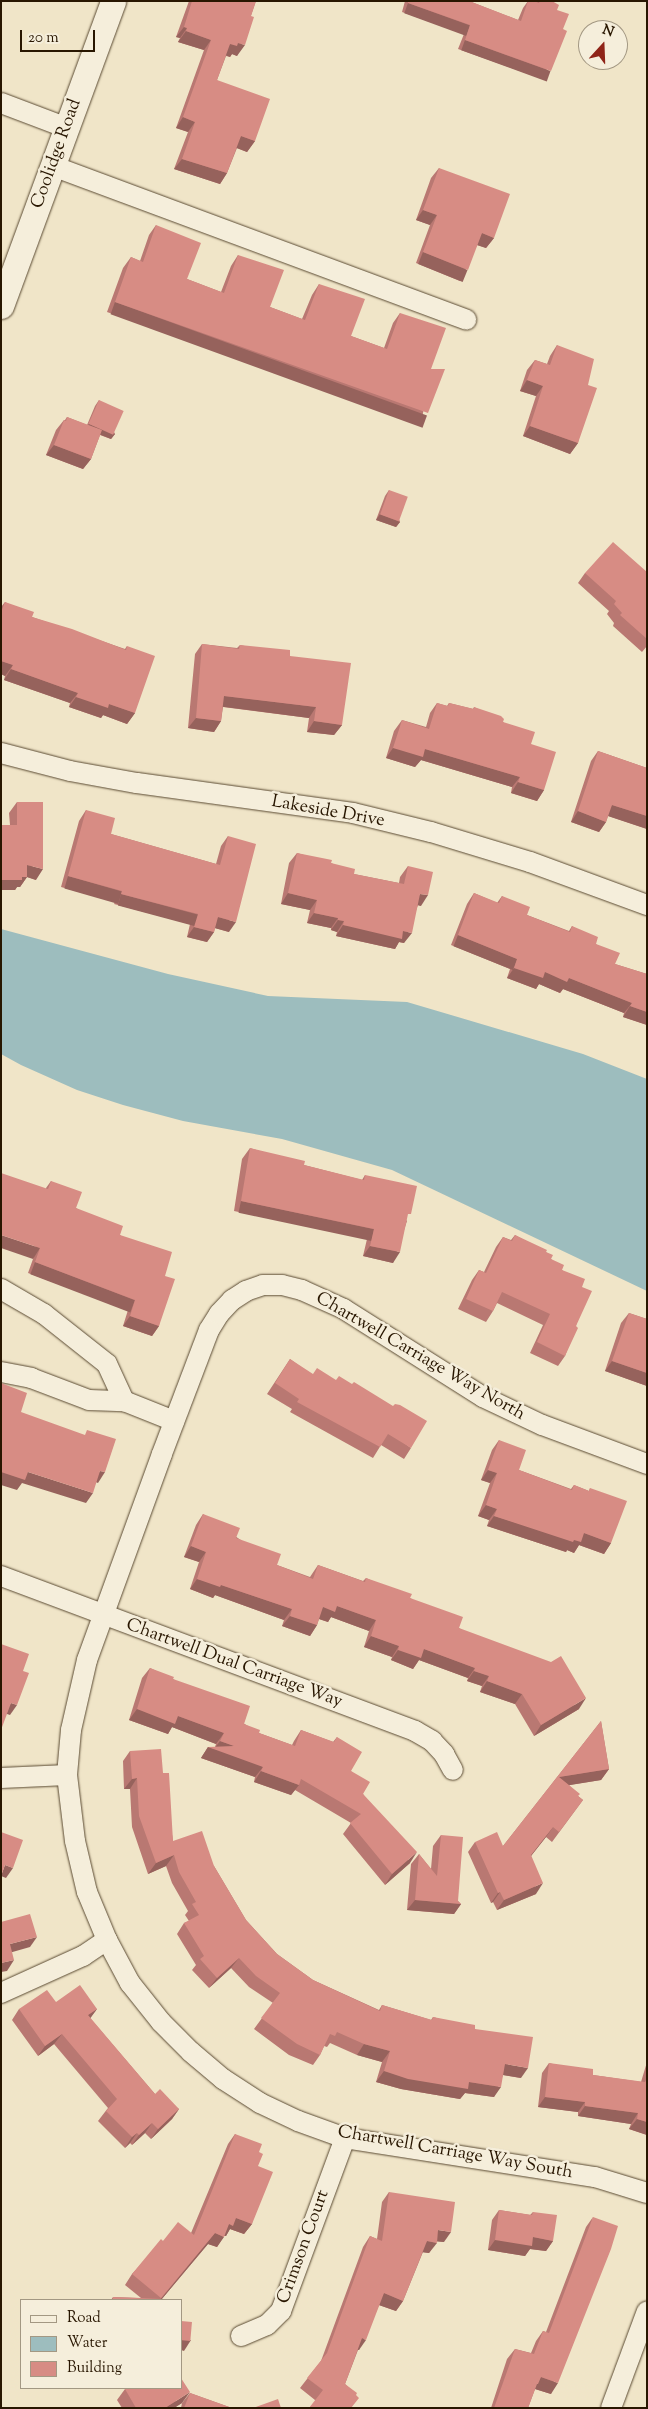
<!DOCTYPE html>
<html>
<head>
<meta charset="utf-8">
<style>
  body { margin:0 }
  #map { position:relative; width:648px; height:2409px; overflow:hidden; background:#f0e5c8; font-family:"Sorts Mill Goudy",serif }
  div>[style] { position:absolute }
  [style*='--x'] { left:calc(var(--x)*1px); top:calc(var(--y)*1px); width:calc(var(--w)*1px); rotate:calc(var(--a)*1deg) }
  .water>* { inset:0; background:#9dbdbe }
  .roads { filter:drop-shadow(0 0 1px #5a4a32) drop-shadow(0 0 1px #5a4a32) }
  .minor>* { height:20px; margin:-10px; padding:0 10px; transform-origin:10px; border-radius:10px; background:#f5eedb }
  .tertiary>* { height:25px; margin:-12.5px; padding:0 12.5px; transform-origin:12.5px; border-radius:12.5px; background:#f5eedb }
  .wall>* { inset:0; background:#b97872 }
  .shaded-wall>* { inset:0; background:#96625c; transform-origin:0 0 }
  .building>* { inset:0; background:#d78c84; transform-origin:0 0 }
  span { translate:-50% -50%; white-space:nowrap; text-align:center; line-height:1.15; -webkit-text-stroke:5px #f5eedb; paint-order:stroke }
  .street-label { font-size:18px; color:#281600 }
  .frame { position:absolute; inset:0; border:2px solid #281600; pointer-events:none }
  .legend { position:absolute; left:20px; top:2299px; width:162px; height:90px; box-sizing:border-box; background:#f5eedb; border:1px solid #a39883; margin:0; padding:6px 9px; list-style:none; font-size:15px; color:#281600 }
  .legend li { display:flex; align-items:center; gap:10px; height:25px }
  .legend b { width:25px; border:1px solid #a39883 }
  .north { position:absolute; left:578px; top:20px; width:50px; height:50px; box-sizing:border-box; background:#f5eedb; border:1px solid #a39883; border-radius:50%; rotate:20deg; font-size:14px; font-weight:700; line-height:20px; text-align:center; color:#281600 }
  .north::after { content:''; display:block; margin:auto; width:18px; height:22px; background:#8f2418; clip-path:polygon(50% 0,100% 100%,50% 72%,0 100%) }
  .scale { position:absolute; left:20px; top:30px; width:75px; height:22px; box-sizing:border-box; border:2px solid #281600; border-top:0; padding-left:6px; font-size:15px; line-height:18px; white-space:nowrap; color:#281600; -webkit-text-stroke:4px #f5eedb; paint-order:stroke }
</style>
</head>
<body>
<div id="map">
  <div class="water">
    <i style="clip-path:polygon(1px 929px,168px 974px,268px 996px,407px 1002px,583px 1054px,647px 1079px,647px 1291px,392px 1170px,282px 1139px,183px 1121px,123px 1105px,77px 1090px,21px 1065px,1px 1054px)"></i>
  </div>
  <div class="roads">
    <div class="minor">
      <i style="--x:1;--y:103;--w:71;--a:20.7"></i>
      <i style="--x:53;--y:166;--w:441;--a:20.4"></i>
      <i style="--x:1;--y:753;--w:71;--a:14.6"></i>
      <i style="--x:70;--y:771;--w:68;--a:10.2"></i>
      <i style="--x:137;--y:783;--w:218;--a:7.9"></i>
      <i style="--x:353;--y:813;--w:80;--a:13.7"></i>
      <i style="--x:431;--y:832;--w:103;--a:16.9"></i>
      <i style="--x:530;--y:862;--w:125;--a:20.2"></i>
      <i style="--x:1;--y:1289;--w:50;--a:30.2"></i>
      <i style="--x:44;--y:1314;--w:80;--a:38.4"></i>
      <i style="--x:107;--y:1364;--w:41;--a:65.3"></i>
      <i style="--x:1;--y:1372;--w:31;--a:11"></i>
      <i style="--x:31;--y:1378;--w:62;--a:20.8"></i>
      <i style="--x:89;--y:1400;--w:35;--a:2"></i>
      <i style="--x:124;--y:1401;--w:54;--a:21.8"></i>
      <i style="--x:647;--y:1464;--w:112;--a:-159.6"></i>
      <i style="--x:542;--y:1425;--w:65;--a:-154.6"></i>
      <i style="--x:483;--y:1397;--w:165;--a:-147.7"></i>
      <i style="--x:344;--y:1309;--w:46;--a:-155.7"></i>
      <i style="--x:302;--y:1290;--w:21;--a:-166"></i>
      <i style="--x:282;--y:1285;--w:19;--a:180"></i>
      <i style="--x:263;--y:1285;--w:18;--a:161"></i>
      <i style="--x:246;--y:1291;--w:17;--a:147"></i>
      <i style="--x:232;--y:1300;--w:19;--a:133"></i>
      <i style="--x:219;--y:1314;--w:19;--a:122"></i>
      <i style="--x:209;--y:1330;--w:133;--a:110.8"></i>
      <i style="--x:162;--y:1454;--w:219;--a:110"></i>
      <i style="--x:87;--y:1660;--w:72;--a:102.9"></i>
      <i style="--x:71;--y:1730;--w:45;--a:95.1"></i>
      <i style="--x:67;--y:1775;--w:66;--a:83.1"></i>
      <i style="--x:75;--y:1841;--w:52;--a:76.8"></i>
      <i style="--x:87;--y:1892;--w:52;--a:67.4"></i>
      <i style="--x:107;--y:1940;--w:49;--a:61.9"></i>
      <i style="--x:130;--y:1983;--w:50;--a:51.5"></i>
      <i style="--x:161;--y:2022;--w:42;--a:45"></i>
      <i style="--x:191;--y:2052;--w:42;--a:40.2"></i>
      <i style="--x:223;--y:2079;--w:44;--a:33"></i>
      <i style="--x:260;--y:2103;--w:42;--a:25.3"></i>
      <i style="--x:298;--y:2121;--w:50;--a:19.9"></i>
      <i style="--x:345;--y:2138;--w:253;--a:8.9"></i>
      <i style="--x:595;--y:2177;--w:54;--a:17.1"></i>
      <i style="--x:1;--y:1576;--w:442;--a:20.5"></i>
      <i style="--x:415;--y:1731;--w:20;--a:30"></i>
      <i style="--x:432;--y:1741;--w:18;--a:47"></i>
      <i style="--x:444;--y:1754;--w:18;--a:61"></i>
      <i style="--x:1;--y:1778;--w:66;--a:-2.6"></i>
      <i style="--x:1;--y:1993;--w:90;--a:-24.3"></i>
      <i style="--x:83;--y:1956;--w:29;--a:-34"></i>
      <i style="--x:241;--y:2336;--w:28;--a:-23"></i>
      <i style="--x:267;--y:2325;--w:20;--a:-45"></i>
      <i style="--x:281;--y:2311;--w:184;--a:-69.7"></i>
      <i style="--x:611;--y:2408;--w:103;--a:-69.6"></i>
    </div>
    <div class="tertiary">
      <i style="--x:1;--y:306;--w:325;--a:-69.8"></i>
    </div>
  </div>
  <div class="wall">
    <i style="clip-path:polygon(189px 1px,256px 1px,237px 56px,232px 54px,230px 57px,226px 56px,217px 80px,255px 141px,247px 152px,237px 148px,227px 173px,220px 184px,174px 169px,188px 132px,176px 128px,204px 50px,178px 42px,180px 38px,176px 37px)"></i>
    <i style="clip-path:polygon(405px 1px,469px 1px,518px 20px,523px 8px,528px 1px,534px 1px,537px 2px,538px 1px,552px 1px,557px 10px,545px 80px,458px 49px,464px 34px,402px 12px)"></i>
    <i style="clip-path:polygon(439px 168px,494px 238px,486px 248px,477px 245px,460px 281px,416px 263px,430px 225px,416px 220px,431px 178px)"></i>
    <i style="clip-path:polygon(156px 225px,187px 279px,221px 292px,231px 266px,238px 255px,270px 307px,302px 319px,312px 295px,319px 284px,351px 336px,384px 348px,393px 323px,400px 313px,431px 369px,421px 424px,107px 312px,123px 268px,131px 257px,140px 261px,149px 235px)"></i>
    <i style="clip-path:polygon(557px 345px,588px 385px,578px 443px,570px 454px,523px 436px,536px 396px,520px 391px,527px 370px,535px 360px,547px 364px,550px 356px)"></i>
    <i style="clip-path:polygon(99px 400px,115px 434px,111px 439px,100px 435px,91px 459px,83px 469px,46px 455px,56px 430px,64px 420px,65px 420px,67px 417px,87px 425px,95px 406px)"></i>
    <i style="clip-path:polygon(389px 490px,400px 522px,396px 527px,376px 520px,385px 496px)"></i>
    <i style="clip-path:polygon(647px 572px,647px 646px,642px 652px,613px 626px,614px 623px,607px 614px,609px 611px,578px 583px,585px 573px)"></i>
    <i style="clip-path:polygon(5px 602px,32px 617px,125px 649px,127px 646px,135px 713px,127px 724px,103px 715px,101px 718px,69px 707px,70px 703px,4px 680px,5px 676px,1px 674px,1px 607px)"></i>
    <i style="clip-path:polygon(202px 644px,237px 648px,240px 645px,290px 656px,342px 725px,334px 735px,307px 732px,309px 718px,223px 707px,221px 721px,214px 732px,188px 728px,195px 654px)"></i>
    <i style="clip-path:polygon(437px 703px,447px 706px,449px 703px,473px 709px,474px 707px,503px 722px,531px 744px,544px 790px,537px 801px,511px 793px,512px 787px,421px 760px,415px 767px,386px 758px,394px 731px,402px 720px,426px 727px,430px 713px)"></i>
    <i style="clip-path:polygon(598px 751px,647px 768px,647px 829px,608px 816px,606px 822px,599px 832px,571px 822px,591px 761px)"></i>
    <i style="clip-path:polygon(17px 802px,36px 880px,27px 877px,20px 887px,17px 887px,15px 890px,1px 890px,1px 825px,10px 825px,9px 813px)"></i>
    <i style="clip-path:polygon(86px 810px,111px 834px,216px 864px,221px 846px,228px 836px,229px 932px,215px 928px,214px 932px,207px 942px,187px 937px,190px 924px,114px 904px,115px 902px,61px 887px,79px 821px)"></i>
    <i style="clip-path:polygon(297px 853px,331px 863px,354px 874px,399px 883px,400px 877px,408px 866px,421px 906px,418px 905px,404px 943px,399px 942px,395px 949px,336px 936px,337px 932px,331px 930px,331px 928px,307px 923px,310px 910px,281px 904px,289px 863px)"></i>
    <i style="clip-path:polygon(474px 893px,497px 903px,502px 896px,527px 915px,569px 931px,572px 926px,596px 944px,615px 964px,647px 974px,647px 1025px,623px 1017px,624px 1013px,563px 989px,560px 993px,539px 984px,536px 989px,507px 978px,510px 969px,451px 945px,467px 904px)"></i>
    <i style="clip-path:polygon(250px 1148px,304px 1165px,362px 1180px,365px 1175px,407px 1221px,393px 1263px,363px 1256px,367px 1239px,234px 1211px,242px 1159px)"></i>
    <i style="clip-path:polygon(51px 1181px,76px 1208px,120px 1235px,165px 1276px,159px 1326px,152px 1336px,123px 1326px,128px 1310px,28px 1273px,33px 1259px,46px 1188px)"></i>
    <i style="clip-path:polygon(515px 1235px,546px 1252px,551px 1259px,562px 1270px,582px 1287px,576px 1326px,565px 1356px,558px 1366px,530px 1353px,543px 1325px,497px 1303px,493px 1311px,486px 1322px,458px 1309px,472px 1280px,479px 1270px,484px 1272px,496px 1247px,503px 1237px,511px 1240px)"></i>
    <i style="clip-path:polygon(629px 1313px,647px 1319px,647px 1386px,605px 1371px,621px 1323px)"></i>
    <i style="clip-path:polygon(290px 1359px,411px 1448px,404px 1459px,381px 1445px,373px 1458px,290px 1412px,292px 1409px,267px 1394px)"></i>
    <i style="clip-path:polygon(499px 1440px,519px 1470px,571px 1489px,574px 1485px,589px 1491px,590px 1488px,611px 1543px,604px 1554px,579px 1545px,574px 1553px,567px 1550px,566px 1552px,487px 1526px,489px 1520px,478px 1516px,490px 1483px,481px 1480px,492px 1450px)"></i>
    <i style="clip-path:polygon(203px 1514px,277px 1565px,310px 1577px,318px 1565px,363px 1581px,366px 1578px,410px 1598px,459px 1628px,579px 1709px,534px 1736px,515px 1704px,480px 1692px,482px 1686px,467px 1681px,468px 1678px,419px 1660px,413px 1669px,391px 1660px,392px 1657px,364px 1647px,369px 1631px,331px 1617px,328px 1622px,319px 1619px,317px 1625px,310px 1636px,282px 1626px,284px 1620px,215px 1595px,213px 1598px,190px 1589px,199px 1562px,184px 1557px,196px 1525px)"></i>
    <i style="clip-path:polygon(150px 1668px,173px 1679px,259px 1733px,292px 1745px,294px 1741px,301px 1730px,333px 1742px,337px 1737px,351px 1771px,363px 1794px,410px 1863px,385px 1885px,343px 1834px,351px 1823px,295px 1790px,291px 1795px,254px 1782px,255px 1777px,201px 1758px,208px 1747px,215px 1747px,216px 1744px,172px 1727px,168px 1734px,129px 1720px,142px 1678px)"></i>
    <i style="clip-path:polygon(601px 1721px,609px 1769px,601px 1780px,569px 1785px,578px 1796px,583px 1800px,552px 1842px,546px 1837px,531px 1856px,536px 1894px,497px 1910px,493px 1902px,491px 1903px,468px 1852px,475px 1842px,503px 1846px)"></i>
    <i style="clip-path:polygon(130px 1751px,163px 1773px,173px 1841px,214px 1866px,246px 1920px,277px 1954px,313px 1980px,379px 2010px,382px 2005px,431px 2020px,433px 2017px,475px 2029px,521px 2078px,503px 2075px,494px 2097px,465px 2093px,460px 2099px,401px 2089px,376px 2082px,382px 2062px,357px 2055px,330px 2043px,327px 2047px,324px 2046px,320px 2055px,313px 2065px,289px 2055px,254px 2029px,273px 2003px,249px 1987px,231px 1968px,209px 1988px,192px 1970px,196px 1965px,177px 1934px,184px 1923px,189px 1921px,185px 1915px,188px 1911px,172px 1883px,166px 1866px,148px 1874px,132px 1827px,130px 1789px,124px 1789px,123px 1761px)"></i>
    <i style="clip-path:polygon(441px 1835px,458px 1901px,461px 1904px,454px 1914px,407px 1910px,411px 1864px,419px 1854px,431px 1869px,433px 1846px)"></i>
    <i style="clip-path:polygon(56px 2002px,97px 2009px,90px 2018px,155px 2094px,179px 2109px,172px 2119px,151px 2139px,145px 2133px,132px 2145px,130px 2143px,125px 2148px,98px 2121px,108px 2108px,54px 2044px,38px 2056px,12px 2020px,19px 2009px)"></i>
    <i style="clip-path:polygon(647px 2062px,647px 2135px,629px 2129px,631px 2124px,578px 2116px,578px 2112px,538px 2107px,542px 2073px,549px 2063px,593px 2075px,641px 2082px)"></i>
    <i style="clip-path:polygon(235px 2134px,259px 2152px,252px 2224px,244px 2234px,230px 2229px,226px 2236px,224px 2236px,217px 2247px,208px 2244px,161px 2300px,111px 2300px,113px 2297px,141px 2298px,125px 2285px,132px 2274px,163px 2241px,191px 2233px,228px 2144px)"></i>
    <i style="clip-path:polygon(389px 2192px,444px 2242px,437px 2241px,429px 2253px,423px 2252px,403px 2301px,396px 2311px,379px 2305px,359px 2350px,358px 2350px,345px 2384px,356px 2395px,315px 2400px,300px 2388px,321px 2361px,363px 2247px,370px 2236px,377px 2239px,382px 2202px)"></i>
    <i style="clip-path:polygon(499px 2210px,530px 2215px,533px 2212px,553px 2241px,546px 2251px,530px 2249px,525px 2256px,488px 2250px,492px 2220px)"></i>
    <i style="clip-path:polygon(593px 2217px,551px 2394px,535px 2389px,528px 2408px,491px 2408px,507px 2359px,515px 2349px,531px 2353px,536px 2341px,543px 2331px,546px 2332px,586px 2227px)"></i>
    <i style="clip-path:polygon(125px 2389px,182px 2403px,174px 2408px,122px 2408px,117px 2400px)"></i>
    <i style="clip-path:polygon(190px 2393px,232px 2408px,181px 2408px,182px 2403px)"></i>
  </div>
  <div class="shaded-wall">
    <i style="left:408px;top:3px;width:66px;height:11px;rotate:20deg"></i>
    <i style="clip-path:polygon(184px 27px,187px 28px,180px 38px,176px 37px)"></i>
    <i style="clip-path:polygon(186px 31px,211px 40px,204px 50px,178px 42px)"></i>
    <i style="left:465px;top:40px;width:91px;height:11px;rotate:20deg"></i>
    <i style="clip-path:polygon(238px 43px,245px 45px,237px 56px,232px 54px,230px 57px,223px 54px,230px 44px)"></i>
    <i style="clip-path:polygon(183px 117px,195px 122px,188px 132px,176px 128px)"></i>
    <i style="clip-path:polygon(241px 136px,255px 141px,247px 152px,234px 147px)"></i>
    <i style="clip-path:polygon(182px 159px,227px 173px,220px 184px,174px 169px)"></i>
    <i style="clip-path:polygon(423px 210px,437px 215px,430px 225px,416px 220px)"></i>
    <i style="clip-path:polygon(482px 233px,494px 238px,486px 248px,474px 244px)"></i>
    <i style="left:423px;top:252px;width:48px;height:13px;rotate:22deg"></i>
    <i style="left:115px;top:302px;width:332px;height:13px;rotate:20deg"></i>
    <i style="clip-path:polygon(527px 380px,543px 386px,536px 396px,520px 391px)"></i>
    <i style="clip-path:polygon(89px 424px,115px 434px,111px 439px,86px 429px)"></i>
    <i style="clip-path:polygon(530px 426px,578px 443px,570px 454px,523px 436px)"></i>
    <i style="clip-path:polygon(54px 445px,91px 459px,83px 469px,46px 455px)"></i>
    <i style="clip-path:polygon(380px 514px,400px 522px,396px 527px,376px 520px)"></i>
    <i style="clip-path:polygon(1px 661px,13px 665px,5px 676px,1px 674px)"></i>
    <i style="clip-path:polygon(11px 669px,78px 693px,70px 703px,4px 680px)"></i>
    <i style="clip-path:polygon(224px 696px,316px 707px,309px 718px,217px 706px)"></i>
    <i style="clip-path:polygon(76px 697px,109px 704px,135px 713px,127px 724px,103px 715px,101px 718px,69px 707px)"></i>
    <i style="clip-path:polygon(196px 718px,221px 721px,214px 732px,188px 728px)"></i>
    <i style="clip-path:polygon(314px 721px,342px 725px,334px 735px,307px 732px)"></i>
    <i style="clip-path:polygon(393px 748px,425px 749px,520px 777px,512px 787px,421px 760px,415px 767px,386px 758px)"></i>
    <i style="clip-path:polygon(518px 782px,544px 790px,537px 801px,511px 793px)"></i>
    <i style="clip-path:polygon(612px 805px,647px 816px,647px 829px,605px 815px)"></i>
    <i style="clip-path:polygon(578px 811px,606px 822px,599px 832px,571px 822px)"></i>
    <i style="clip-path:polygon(27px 865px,43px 869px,36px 880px,27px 877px,20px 887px,17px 887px,15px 890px,1px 890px,1px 880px)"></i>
    <i style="left:68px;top:876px;width:56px;height:13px;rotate:16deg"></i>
    <i style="clip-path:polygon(288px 893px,317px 900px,310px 910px,281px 904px)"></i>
    <i style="left:121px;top:894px;width:80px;height:12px;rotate:15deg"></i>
    <i style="clip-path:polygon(420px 894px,428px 895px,421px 906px,413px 904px)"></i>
    <i style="clip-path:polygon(314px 913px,338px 918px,331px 928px,307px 923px)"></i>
    <i style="clip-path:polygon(218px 917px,236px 922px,229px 932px,211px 927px)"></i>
    <i style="clip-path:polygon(338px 920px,344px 921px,337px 932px,331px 930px)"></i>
    <i style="clip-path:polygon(343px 925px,403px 931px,412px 933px,404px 943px,399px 942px,395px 949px,336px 936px)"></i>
    <i style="clip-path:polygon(194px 927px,214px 932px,207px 942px,187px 937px)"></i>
    <i style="left:458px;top:935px;width:64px;height:12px;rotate:22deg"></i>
    <i style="clip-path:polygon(514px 968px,545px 972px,569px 978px,632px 1003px,624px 1013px,563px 989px,560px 993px,539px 984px,536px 989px,507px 978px)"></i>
    <i style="clip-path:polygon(630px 1006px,647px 1012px,647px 1025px,623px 1017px)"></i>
    <i style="left:241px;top:1201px;width:136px;height:12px;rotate:12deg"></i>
    <i style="clip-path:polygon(1px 1235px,40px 1248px,33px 1259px,1px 1248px)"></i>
    <i style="clip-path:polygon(370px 1246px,400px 1252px,393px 1263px,363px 1256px)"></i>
    <i style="left:35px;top:1262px;width:107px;height:13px;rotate:21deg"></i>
    <i style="clip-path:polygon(130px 1316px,159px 1326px,152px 1336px,123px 1326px)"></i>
    <i style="clip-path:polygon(612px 1361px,647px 1373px,647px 1386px,605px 1371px)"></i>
    <i style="clip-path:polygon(488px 1470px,497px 1473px,490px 1483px,481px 1480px)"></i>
    <i style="clip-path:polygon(100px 1471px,105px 1472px,98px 1483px,93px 1481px)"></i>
    <i style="clip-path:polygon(1px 1472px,28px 1472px,93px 1493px,86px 1503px,22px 1483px,17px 1490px,1px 1485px)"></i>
    <i style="clip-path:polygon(486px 1505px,497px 1509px,489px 1520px,478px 1516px)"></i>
    <i style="clip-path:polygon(494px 1516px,574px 1540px,584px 1533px,611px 1543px,604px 1554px,579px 1545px,574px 1553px,567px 1550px,566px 1552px,487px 1526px)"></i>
    <i style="clip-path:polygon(191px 1546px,206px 1552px,199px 1562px,184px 1557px)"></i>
    <i style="clip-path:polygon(197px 1579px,221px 1585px,292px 1609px,284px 1620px,215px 1595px,213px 1598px,190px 1589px)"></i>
    <i style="clip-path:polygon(337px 1606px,376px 1620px,369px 1631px,331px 1617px,328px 1622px,316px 1618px,323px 1607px)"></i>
    <i style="clip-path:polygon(290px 1616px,317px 1625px,310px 1636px,282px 1626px)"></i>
    <i style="clip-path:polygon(371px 1636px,399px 1646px,392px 1657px,364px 1647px)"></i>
    <i style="clip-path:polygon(424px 1649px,475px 1668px,468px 1678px,419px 1660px,413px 1669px,391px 1660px,398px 1650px)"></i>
    <i style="clip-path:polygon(474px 1671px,489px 1676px,482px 1686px,467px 1681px)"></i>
    <i style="clip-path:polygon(487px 1681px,522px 1694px,515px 1704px,480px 1692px)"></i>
    <i style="clip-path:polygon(586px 1698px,579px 1709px,534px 1736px,541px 1725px)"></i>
    <i style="clip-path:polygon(11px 1703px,17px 1705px,10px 1715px,4px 1713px)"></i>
    <i style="clip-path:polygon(137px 1709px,178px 1716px,224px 1733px,216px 1744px,172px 1727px,168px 1734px,129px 1720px)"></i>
    <i style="clip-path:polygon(220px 1741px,234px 1746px,263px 1767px,255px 1777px,201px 1758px,208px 1747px,214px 1749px)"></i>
    <i style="clip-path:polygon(609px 1769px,601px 1780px,552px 1788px,559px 1777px)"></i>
    <i style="clip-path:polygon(261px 1771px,299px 1785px,291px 1795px,254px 1782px)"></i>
    <i style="clip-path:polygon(137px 1778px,130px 1789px,124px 1789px,132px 1779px)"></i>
    <i style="clip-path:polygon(553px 1827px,546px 1837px,523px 1866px,531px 1855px)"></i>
    <i style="clip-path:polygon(417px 1852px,410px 1863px,385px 1885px,392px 1874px)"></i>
    <i style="clip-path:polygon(174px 1855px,166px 1866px,148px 1874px,156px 1863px)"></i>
    <i style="clip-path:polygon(5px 1865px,13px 1868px,6px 1878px,1px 1876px)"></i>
    <i style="clip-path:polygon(543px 1883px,536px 1894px,497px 1910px,504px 1900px)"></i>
    <i style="clip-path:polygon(500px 1892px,493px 1902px,491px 1903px,498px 1893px)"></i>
    <i style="clip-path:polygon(415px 1900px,461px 1904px,454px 1914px,407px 1910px)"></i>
    <i style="clip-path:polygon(37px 1937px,30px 1947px,2px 1955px,10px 1944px)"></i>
    <i style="clip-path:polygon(239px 1958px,231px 1968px,209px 1988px,217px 1978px)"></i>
    <i style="clip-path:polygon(14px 1960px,7px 1971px,1px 1972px,1px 1963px)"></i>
    <i style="clip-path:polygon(97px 2009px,89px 2020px,88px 2015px)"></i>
    <i style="clip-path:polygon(62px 2034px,54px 2044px,38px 2056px,45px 2046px)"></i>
    <i style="clip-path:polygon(364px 2044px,390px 2051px,382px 2062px,357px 2055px)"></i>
    <i style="clip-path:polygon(505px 2064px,528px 2068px,521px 2078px,497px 2074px)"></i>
    <i style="clip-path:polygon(384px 2071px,469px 2082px,501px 2087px,494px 2097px,465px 2093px,460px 2099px,401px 2089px,376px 2082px)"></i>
    <i style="clip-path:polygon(545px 2097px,585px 2102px,578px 2112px,538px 2107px)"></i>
    <i style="clip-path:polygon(585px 2106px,638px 2113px,631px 2124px,578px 2116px)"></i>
    <i style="clip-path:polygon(179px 2109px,172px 2119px,151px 2139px,158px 2129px)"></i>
    <i style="clip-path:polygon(637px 2119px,647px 2122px,647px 2135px,629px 2129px)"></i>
    <i style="clip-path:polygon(152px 2123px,145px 2133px,132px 2145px,139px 2135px)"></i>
    <i style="clip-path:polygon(137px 2133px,130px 2143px,125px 2148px,132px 2137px)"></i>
    <i style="clip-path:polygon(236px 2218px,252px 2224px,244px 2234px,230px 2229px,226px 2236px,221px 2235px,229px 2224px)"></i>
    <i style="clip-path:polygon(438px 2230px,451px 2232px,444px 2242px,431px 2241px)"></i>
    <i style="clip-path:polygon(215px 2233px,224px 2237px,217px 2247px,208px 2244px,161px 2300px,160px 2300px)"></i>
    <i style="clip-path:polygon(533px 2237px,553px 2241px,546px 2251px,530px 2249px,525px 2256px,488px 2250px,495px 2240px)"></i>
    <i style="clip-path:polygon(427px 2241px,437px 2243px,429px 2253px,420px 2252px)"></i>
    <i style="clip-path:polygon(384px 2293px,403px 2301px,396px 2311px,376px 2304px)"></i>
    <i style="clip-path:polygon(362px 2338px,366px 2340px,359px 2350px,355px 2349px)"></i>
    <i style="clip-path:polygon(181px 2340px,191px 2340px,184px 2351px,181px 2350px)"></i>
    <i style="clip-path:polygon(541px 2377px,558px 2383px,551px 2394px,535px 2389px,531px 2395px,529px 2394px)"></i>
    <i style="clip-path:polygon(190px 2392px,182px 2403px,174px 2408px,165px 2408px)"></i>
  </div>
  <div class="building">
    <i style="clip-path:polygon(192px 1px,256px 1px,251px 16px,254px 17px,245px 45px,238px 43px,237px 46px,230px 44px,217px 80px,270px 99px,255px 141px,241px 136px,227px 173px,182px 159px,195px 122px,183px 117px,211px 40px,186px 31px,187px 28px,184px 27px)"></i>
    <i style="clip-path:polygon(408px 1px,469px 1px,521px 21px,528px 1px,534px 1px,539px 3px,540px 1px,552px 1px,559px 5px,557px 10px,569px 14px,563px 29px,567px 31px,551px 71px,465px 40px,470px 25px,408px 3px)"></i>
    <i style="clip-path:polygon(439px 168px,510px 194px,494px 238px,482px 233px,468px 270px,423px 252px,437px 215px,423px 210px)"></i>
    <i style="clip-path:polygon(156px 225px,201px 243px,187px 279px,224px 293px,238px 255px,284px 270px,270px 307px,305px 320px,319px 284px,365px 299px,351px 336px,387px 349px,400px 313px,446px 328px,431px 369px,445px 369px,428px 413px,115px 302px,131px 257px,143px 262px)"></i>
    <i style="clip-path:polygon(557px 345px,594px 359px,588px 385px,597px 388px,578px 443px,530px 426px,543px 386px,527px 380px,535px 360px,550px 365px)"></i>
    <i style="left:99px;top:400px;width:27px;height:26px;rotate:24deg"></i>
    <i style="clip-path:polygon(67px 417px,102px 430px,91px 459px,54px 445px,64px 420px,66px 421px)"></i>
    <i style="left:389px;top:490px;width:20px;height:26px;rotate:20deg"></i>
    <i style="clip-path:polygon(613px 542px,647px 572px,647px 639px,620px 615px,622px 613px,614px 604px,616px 601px,585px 573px)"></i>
    <i style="clip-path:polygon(5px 602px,34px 612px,32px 617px,72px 629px,126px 650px,127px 646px,155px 656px,135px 713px,109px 704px,108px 708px,76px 697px,78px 693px,11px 669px,13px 665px,1px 661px,1px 612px)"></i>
    <i style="clip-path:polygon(202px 644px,239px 649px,240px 645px,290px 650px,290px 656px,351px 663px,342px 725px,314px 721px,316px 707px,224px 696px,221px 721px,196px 718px)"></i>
    <i style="clip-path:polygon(437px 703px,448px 706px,449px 703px,474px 709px,474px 707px,501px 716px,504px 719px,503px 722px,535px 732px,531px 744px,556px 752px,544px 790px,518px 782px,520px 777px,425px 749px,423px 757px,393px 748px,402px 720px,429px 729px)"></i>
    <i style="clip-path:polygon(598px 751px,647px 768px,647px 816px,612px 805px,606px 822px,578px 811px)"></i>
    <i style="clip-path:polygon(17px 802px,43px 802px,43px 869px,27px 865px,27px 877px,22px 877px,22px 880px,1px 880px,1px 825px,17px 825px)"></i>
    <i style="clip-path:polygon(86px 810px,115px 818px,111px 834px,220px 865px,228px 836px,256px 844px,236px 922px,218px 917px,214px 932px,194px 927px,198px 914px,121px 894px,122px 891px,68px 876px)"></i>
    <i style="clip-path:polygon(297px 853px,332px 860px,331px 863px,355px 869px,354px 874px,404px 884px,408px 866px,433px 872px,428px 895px,420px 894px,412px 933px,403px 931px,402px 939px,343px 925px,344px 921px,338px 920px,338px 918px,314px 913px,317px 900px,288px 893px)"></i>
    <i style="clip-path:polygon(474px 893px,499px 903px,502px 896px,530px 907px,527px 915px,570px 932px,572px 926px,598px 937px,596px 944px,620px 953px,615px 964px,647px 974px,647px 1012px,630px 1006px,632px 1003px,569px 978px,567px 982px,545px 972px,543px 978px,514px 968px,517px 959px,458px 935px)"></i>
    <i style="clip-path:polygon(250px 1148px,305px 1161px,304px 1165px,364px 1180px,365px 1175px,417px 1186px,411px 1214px,408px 1214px,400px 1252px,370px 1246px,374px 1229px,241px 1201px)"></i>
    <i style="clip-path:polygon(1px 1173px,48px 1189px,51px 1181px,82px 1192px,76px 1208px,123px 1226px,120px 1235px,172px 1252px,165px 1276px,175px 1279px,159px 1326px,130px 1316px,135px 1300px,35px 1262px,40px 1248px,1px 1235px)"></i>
    <i style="clip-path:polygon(515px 1235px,547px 1250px,546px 1252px,553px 1255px,551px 1259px,564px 1265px,562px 1270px,585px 1279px,582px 1287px,592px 1291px,576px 1326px,578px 1328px,565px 1356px,537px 1342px,550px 1314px,502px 1292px,493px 1311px,466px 1299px,479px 1270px,486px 1273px,503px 1237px,512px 1241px)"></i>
    <i style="clip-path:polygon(629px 1313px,647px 1319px,647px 1373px,612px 1361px)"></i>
    <i style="clip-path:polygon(290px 1359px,313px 1374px,317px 1368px,336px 1380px,339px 1376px,352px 1384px,354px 1382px,393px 1406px,395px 1404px,400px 1405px,427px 1421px,411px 1448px,388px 1434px,380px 1447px,297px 1402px,299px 1399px,275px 1383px)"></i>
    <i style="clip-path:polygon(1px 1383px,27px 1393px,21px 1412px,85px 1435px,87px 1430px,116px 1439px,105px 1472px,100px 1471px,93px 1493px,28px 1472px,25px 1480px,1px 1472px)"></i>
    <i style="clip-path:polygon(499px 1440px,526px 1450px,519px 1470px,572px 1490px,574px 1485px,589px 1491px,590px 1488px,627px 1501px,611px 1543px,584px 1533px,581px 1542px,574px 1540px,573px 1542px,494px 1516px,497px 1509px,486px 1505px,497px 1473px,488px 1470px)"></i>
    <i style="clip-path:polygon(203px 1514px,240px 1528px,236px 1538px,281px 1554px,277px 1565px,313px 1579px,318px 1565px,365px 1582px,366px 1578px,412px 1594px,410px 1598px,463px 1617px,459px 1628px,551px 1662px,561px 1656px,586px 1698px,541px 1725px,522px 1694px,487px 1681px,489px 1676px,474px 1671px,475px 1668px,424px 1649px,421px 1658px,398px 1650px,399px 1646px,371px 1636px,376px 1620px,337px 1606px,335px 1612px,323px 1607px,317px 1625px,290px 1616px,292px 1609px,221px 1585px,220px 1587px,197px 1579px,206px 1552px,191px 1546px)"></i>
    <i style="clip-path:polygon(1px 1644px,29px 1654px,23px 1671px,29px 1673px,17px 1705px,11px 1703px,1px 1730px)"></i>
    <i style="clip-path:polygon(150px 1668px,174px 1677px,173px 1679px,250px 1706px,244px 1724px,260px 1730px,259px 1733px,295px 1746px,301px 1730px,334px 1742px,337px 1737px,362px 1752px,351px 1771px,370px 1782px,363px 1794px,417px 1852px,392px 1874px,350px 1823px,361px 1814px,301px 1779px,299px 1785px,261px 1771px,263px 1767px,208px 1747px,234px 1746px,220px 1741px,224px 1733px,178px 1716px,175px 1724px,137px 1709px)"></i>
    <i style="clip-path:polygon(601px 1721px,609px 1769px,559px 1777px,580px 1794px,578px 1796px,583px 1800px,559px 1832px,553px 1827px,531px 1855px,543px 1883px,504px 1900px,500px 1892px,498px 1893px,475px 1842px,497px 1832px,503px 1846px)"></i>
    <i style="clip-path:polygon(161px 1749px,163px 1773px,169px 1773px,173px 1841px,202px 1831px,214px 1866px,246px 1920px,277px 1954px,313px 1980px,380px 2011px,382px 2005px,432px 2020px,433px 2017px,475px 2025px,475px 2029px,533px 2037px,528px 2068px,505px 2064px,501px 2087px,469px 2082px,468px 2089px,408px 2079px,384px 2071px,390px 2051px,364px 2044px,337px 2032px,335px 2036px,330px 2034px,320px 2055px,297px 2044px,261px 2018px,280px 1993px,256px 1976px,239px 1958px,217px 1978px,200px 1959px,204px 1956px,184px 1923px,199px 1915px,192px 1904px,196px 1902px,179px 1872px,174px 1855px,156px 1863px,139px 1816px,137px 1778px,132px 1779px,130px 1751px)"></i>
    <i style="clip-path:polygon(1px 1832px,23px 1840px,13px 1868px,5px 1865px,1px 1876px)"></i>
    <i style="clip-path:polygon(441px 1835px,463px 1837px,458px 1901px,461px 1904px,415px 1900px,419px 1854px,437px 1876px)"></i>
    <i style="clip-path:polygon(30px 1914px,37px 1937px,10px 1944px,14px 1960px,1px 1963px,1px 1922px)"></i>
    <i style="clip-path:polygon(80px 1985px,97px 2009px,88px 2015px,155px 2094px,160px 2089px,179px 2109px,158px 2129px,152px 2123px,139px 2135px,137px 2133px,132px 2137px,106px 2111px,117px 2099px,62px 2034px,45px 2046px,19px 2009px,47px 1990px,56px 2002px)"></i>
    <i style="clip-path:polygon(549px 2063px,593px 2069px,593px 2075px,645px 2082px,647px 2078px,647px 2122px,637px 2119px,638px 2113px,585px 2106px,585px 2102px,545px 2097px)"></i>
    <i style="clip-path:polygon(235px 2134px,262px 2144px,259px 2152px,263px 2154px,258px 2166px,273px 2172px,252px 2224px,236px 2218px,233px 2226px,229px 2224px,224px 2237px,215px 2233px,161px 2298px,132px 2274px,161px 2239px,163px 2241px,178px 2222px,194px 2235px)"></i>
    <i style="clip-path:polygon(389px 2192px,455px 2202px,451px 2232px,438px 2230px,437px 2243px,427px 2241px,403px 2301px,384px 2293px,366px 2340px,362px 2338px,345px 2384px,357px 2393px,356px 2395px,359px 2398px,351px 2408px,309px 2408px,323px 2390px,307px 2378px,327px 2353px,370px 2236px,382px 2241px)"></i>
    <i style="clip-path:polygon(499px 2210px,532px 2215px,533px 2212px,557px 2215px,553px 2241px,533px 2237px,532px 2246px,495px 2240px)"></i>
    <i style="clip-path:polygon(593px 2217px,618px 2226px,611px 2249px,558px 2383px,541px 2377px,538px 2384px,537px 2384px,528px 2408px,494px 2408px,515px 2349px,534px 2354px,543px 2331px,549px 2333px)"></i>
    <i style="clip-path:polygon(113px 2297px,161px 2299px,160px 2300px,113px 2300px)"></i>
    <i style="left:181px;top:2321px;width:11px;height:19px;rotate:5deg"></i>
    <i style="clip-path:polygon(181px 2378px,190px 2392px,165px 2408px,136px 2408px,125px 2389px,127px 2388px,181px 2388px)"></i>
    <i style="clip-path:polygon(190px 2393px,232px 2408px,184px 2408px)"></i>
    <i style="clip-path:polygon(278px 2399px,281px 2408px,253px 2408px)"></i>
  </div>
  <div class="street-label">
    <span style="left:57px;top:154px;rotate:-70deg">Coolidge Road</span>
    <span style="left:328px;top:812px;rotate:10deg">Lakeside Drive</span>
    <span style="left:420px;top:1357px;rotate:30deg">Chartwell Carriage Way North</span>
    <span style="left:234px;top:1664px;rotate:20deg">Chartwell Dual Carriage Way</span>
    <span style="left:455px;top:2153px;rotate:10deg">Chartwell Carriage Way South</span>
    <span style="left:304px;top:2247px;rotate:-70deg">Crimson Court</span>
  </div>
  <div class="frame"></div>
  <ul class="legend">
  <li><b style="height:6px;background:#f5eedb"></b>Road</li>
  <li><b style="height:14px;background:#9dbdbe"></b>Water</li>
  <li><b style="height:14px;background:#d78c84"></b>Building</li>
  </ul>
  <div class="north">N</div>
  <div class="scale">20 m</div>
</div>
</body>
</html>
